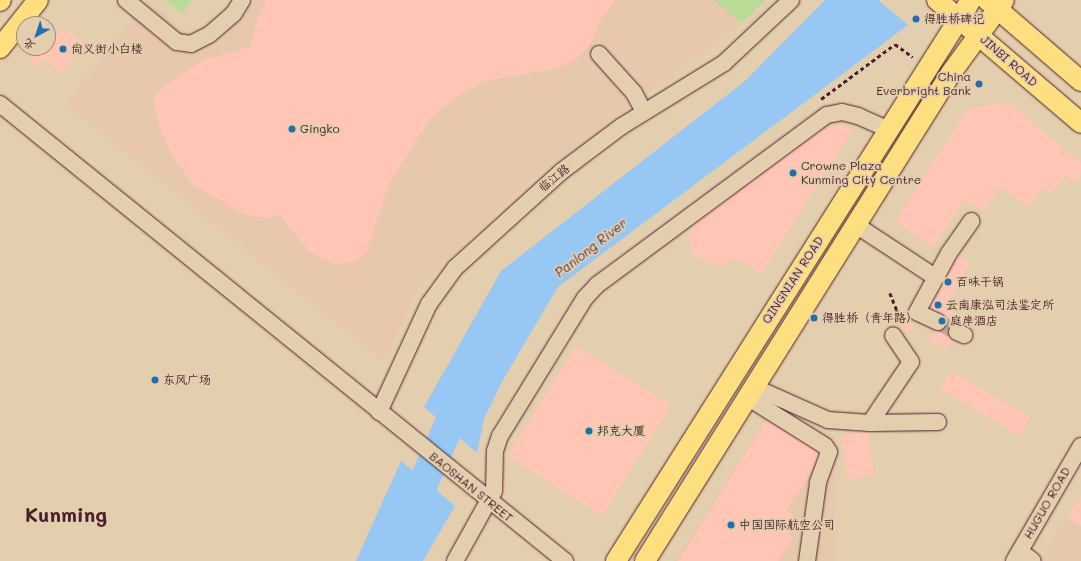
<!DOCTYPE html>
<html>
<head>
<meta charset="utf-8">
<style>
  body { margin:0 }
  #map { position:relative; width:1081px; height:561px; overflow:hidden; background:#e3cead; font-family:Mali,"LXGW WenKai TC",sans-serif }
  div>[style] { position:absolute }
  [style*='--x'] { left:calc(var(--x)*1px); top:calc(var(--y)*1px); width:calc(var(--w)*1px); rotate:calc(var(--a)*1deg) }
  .built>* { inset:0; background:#e8c8ac }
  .green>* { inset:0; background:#b8db96 }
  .water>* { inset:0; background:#97c8f3 }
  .river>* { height:30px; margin:-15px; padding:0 15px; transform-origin:15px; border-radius:15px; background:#97c8f3 }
  .building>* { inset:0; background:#ffc5b5; transform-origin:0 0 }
  .minor-tunnel>* { height:16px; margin-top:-8px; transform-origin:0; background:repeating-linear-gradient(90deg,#c4ab93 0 16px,transparent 0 24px) }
  .path>* { height:2.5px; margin-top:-1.25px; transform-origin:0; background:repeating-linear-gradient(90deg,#4a1f2b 0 4px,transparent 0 7px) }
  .roads { filter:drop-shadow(0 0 1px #4a1f2b) drop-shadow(0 0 1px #4a1f2b) }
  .minor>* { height:16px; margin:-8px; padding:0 8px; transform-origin:8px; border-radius:8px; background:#e3cead }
  .major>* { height:20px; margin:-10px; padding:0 10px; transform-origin:10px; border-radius:10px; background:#fedf80 }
  .dots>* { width:11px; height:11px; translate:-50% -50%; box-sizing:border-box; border:2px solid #e3cead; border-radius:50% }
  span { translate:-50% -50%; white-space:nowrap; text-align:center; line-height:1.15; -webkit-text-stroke:3.5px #e3cead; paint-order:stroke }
  .poi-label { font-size:12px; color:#4a1f2b }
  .left { translate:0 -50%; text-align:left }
  .right { translate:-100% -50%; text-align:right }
  .street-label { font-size:12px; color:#4a1f2b }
  .water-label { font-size:13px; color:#563849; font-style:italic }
  .town-label { font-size:20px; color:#4a1f2b; font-weight:700 }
  .north { position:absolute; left:16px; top:16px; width:40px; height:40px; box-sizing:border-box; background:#e3cead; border:1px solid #a68879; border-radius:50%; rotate:220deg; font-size:11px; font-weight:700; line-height:16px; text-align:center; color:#4a1f2b }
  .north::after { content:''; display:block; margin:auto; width:14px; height:18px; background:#1f6fb2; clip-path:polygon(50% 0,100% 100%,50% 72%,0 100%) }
</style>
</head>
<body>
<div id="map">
  <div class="built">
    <i style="clip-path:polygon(147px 0,197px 40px,233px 26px,243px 0,714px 0,742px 23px,527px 183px,418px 288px,384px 361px,66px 104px)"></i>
    <i style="clip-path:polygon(774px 406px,836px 437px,834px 561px,675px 561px)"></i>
    <i style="clip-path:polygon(1066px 517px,1081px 526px,1081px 561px,1040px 561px)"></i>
  </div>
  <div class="green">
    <i style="clip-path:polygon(166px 0,192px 0,182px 13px)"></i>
    <i style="clip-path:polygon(714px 0,765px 0,742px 23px)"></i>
  </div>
  <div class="water">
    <i style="clip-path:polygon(825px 0,878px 0,908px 25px,558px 287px,504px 378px,484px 419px,477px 453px,424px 407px,501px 271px,745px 81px)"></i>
    <i style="clip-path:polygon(401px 461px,455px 506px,423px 561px,356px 561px)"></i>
  </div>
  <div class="river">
    <i style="--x:389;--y:561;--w:188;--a:-66.2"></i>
  </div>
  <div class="building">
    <i style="clip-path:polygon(266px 0,615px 0,603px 16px,589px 46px,577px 59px,558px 68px,485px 81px,465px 91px,431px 117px,389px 184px,367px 250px,357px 260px,340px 265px,309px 252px,280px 215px,266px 218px,245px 215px,192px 184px,171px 153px,157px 120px,154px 97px,167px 84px,205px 59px,251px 47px,256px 23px)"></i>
    <i style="clip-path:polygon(64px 27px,85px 45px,61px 73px,45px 60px,38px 68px,29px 60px,37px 51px,41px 54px,48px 48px)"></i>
    <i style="clip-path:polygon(1008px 102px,1081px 163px,1081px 175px,1074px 183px,1065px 176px,1051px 194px,1043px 187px,1028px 207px,1001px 187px,984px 211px,965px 200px,932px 247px,896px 221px,968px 108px)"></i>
    <i style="clip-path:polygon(836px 125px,853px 129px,761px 274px,735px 257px,726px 264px,714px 266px,692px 254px,688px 238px,695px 221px,819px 131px)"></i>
    <i style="clip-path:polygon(955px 255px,970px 263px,946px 308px,964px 317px,947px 350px,929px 340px,940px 320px,925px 312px)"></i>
    <i style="left:903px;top:316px;width:16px;height:8px;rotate:45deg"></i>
    <i style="left:576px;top:346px;width:112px;height:130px;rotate:32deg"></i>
    <i style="left:950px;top:371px;width:93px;height:21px;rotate:30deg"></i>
    <i style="clip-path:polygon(769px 416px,824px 451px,786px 511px,798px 519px,788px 534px,793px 537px,778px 561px,678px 561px)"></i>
    <i style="left:867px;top:431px;width:45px;height:27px;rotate:80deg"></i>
    <i style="clip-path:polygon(1081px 496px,1081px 526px,1067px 518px)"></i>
  </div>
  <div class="minor-tunnel">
    <i style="--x:938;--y:322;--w:21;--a:28"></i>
  </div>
  <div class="path">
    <i style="--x:821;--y:99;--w:92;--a:-36.6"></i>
    <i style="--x:895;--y:44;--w:22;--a:36"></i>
    <i style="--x:890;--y:293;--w:18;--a:68"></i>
    <i style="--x:897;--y:310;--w:10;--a:96"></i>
  </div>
  <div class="roads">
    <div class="minor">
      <i style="--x:126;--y:0;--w:66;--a:39.5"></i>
      <i style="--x:177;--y:42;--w:14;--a:8"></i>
      <i style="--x:191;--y:44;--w:20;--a:-27"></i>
      <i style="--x:209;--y:35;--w:33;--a:-41"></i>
      <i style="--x:234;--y:13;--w:15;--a:-58"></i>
      <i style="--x:599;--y:54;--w:52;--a:48.1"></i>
      <i style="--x:634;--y:93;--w:21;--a:62"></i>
      <i style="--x:0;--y:104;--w:727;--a:38.97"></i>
      <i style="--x:856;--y:225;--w:95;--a:33.4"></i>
      <i style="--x:938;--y:322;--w:23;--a:-155"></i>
      <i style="--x:917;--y:312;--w:67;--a:-61.5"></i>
      <i style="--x:949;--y:253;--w:39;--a:-55"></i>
      <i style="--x:957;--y:332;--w:8;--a:23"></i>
      <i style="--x:754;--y:387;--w:81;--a:24"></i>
      <i style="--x:828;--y:420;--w:42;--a:4.1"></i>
      <i style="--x:870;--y:423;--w:73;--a:-56.1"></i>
      <i style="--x:911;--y:362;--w:32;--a:-124"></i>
      <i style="--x:747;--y:397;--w:92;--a:32.1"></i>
      <i style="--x:825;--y:446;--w:7;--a:56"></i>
      <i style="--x:829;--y:452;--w:33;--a:110"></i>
      <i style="--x:818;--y:483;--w:79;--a:98"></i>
      <i style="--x:379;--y:412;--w:119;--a:-65.2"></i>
      <i style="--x:429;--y:304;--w:44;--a:-54.2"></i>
      <i style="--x:455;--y:268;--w:144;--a:-42.2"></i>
      <i style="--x:562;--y:171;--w:75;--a:-36.9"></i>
      <i style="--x:622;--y:126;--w:120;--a:-31.7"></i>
      <i style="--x:724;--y:63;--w:92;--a:-43.2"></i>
      <i style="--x:870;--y:423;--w:68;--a:-0.8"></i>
      <i style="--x:1020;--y:551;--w:16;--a:38"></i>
      <i style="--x:455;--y:561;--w:80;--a:-60.9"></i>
      <i style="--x:494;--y:491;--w:40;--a:-88.6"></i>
      <i style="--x:495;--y:451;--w:16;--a:-72"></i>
      <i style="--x:500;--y:436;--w:162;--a:-58.4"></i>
      <i style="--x:585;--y:298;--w:18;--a:-47"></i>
      <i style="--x:597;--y:285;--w:286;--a:-36.5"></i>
      <i style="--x:827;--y:115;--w:15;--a:-11"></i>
      <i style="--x:842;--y:112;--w:16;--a:14"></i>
      <i style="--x:858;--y:116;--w:32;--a:24"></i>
      <i style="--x:1014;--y:561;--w:133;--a:-59.8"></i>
    </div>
    <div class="major">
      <i style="--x:937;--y:0;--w:189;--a:40.5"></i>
      <i style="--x:987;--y:0;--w:124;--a:40.8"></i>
      <i style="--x:0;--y:1;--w:1;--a:-45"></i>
      <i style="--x:0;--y:48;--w:61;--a:-51.6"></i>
      <i style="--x:616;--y:561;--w:664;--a:-57.67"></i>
      <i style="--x:645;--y:561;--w:576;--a:-57.91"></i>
      <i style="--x:951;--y:73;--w:90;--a:-54"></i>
    </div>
  </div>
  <div class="dots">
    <i style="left:916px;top:19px;background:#1f6fb2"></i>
    <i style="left:63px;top:49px;background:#1f6fb2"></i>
    <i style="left:979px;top:84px;background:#1f6fb2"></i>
    <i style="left:292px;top:129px;background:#1f6fb2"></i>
    <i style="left:793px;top:173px;background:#1f6fb2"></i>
    <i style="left:948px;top:282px;background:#1f6fb2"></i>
    <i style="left:938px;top:305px;background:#1f6fb2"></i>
    <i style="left:814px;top:318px;background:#1f6fb2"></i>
    <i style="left:942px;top:321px;background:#1f6fb2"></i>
    <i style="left:155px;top:380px;background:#1f6fb2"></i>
    <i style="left:589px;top:431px;background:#1f6fb2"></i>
    <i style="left:731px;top:525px;background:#1f6fb2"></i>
  </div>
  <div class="poi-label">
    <span class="left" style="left:924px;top:19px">得胜桥碑记</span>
    <span class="left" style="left:71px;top:49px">尚义街小白楼</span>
    <span class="right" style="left:971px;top:84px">China<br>Everbright Bank</span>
    <span class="left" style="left:300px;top:129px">Gingko</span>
    <span class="left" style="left:801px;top:173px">Crowne Plaza<br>Kunming City Centre</span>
    <span class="left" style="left:956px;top:282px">百味干锅</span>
    <span class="left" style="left:946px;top:305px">云南康泓司法鉴定所</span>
    <span class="left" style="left:822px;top:318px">得胜桥（青年路）</span>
    <span class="left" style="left:950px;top:321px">庭岸酒店</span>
    <span class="left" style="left:163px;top:380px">东风广场</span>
    <span class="left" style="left:597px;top:431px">邦克大厦</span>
    <span class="left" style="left:739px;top:525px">中国国际航空公司</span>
  </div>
  <div class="street-label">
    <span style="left:1009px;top:61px;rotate:41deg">JINBI ROAD</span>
    <span style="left:554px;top:178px;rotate:-39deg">临江路</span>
    <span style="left:793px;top:280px;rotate:-57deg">QINGNIAN ROAD</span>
    <span style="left:471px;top:487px;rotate:39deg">BAOSHAN STREET</span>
    <span style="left:1047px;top:503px;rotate:-60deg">HUGUO ROAD</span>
  </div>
  <div class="water-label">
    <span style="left:591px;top:248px;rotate:-38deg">Panlong River</span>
  </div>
  <div class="town-label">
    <span style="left:66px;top:514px">Kunming</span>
  </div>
  <div class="north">北</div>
</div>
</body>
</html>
